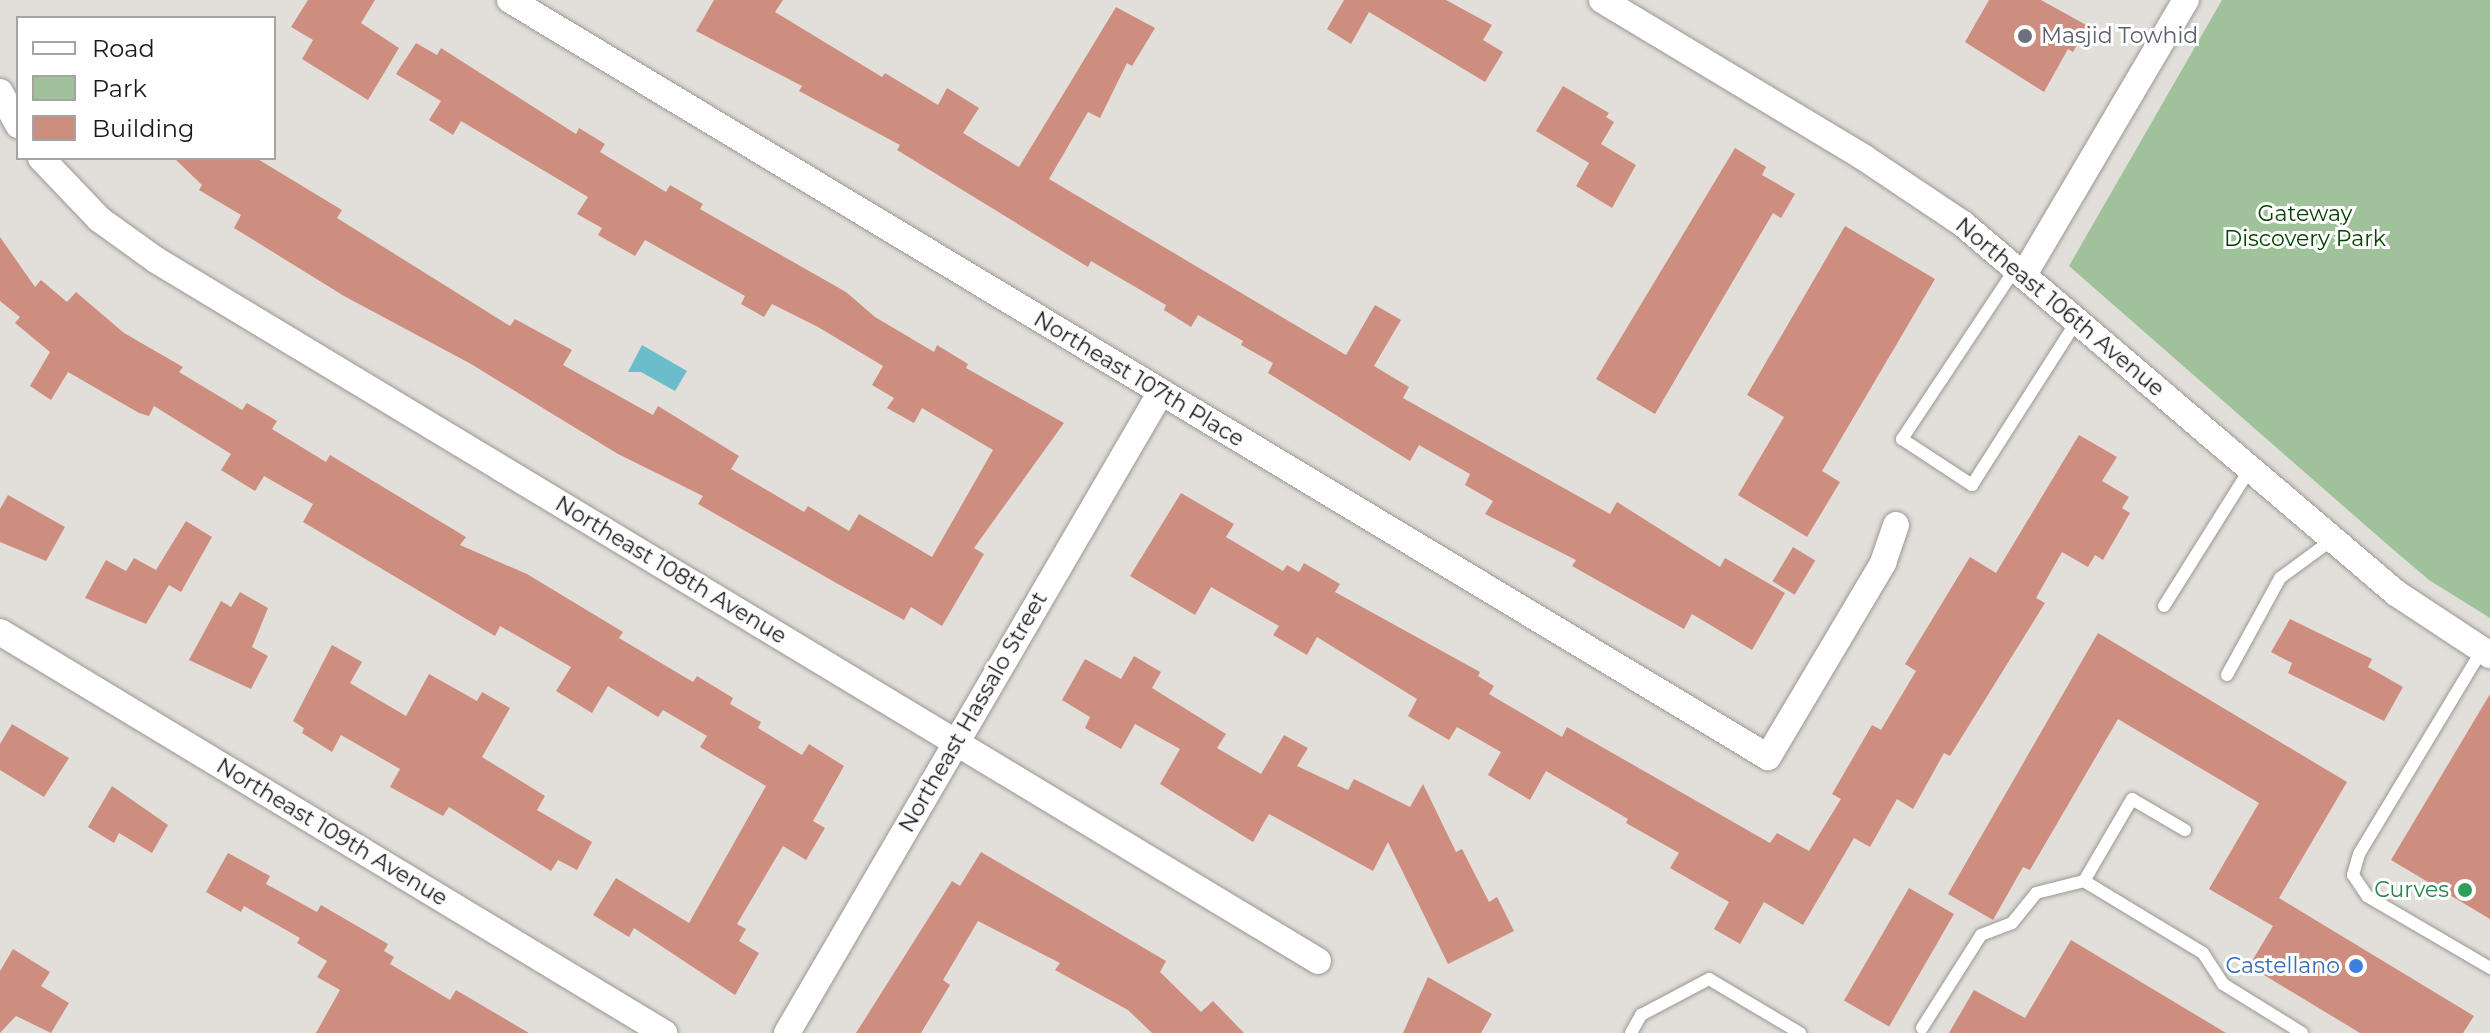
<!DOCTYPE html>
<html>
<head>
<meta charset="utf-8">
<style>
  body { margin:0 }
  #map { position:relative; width:2490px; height:1033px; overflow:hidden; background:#e2dfda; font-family:Montserrat,sans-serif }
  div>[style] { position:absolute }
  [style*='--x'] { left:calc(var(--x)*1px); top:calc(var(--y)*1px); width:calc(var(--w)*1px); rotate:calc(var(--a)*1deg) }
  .green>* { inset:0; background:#9fc29a }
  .water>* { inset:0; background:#6bbdcc }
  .building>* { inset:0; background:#ce8e7f; transform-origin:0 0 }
  .roads { filter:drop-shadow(0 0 2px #9b9893) drop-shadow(0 0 2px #9b9893) }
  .service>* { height:12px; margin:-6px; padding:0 6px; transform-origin:6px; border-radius:6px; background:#fff }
  .minor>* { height:26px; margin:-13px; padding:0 13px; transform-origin:13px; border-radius:13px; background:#fff }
  .dots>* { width:22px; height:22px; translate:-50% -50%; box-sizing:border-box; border:4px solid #fff; border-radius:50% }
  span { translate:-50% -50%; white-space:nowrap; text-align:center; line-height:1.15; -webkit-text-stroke:6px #fff; paint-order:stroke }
  .worship-label { font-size:22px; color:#5b616d }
  .left { translate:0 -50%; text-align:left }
  .park-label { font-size:22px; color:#054300 }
  .street-label { font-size:22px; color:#1c1b19 }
  .leisure-label { font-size:22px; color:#27864d }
  .right { translate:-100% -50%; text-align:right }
  .shop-label { font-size:22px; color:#366cbe }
  .legend { position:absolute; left:16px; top:16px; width:260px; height:144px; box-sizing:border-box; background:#fff; border:2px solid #a4a4a3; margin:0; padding:10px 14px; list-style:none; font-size:24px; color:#1c1b19 }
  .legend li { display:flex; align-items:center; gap:16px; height:40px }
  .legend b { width:40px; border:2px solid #a4a4a3 }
</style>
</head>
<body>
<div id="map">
  <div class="green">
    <i style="clip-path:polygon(2222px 0,2490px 0,2490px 618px,2429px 580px,2389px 546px,2069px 266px)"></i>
  </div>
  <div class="water">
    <i style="clip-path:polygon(642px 345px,687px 371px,675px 391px,641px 372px,628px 372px)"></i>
  </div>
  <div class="building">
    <i style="clip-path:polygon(308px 0,375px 0,361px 23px,399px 48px,368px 100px,302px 59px,313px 40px,291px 27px)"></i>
    <i style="clip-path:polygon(714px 0,783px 0,775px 12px,882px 77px,885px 73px,938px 105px,947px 88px,979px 108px,963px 133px,1019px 167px,1116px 7px,1155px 28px,1132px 66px,1127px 63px,1100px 118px,1088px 112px,1049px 179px,1346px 355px,1375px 305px,1401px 320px,1374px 366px,1409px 387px,1403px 398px,1610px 514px,1617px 502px,1720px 567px,1725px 558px,1785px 593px,1752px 650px,1692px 614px,1684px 629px,1572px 566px,1576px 560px,1485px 514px,1493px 501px,1465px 485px,1470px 474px,1419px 445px,1410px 461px,1268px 373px,1273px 363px,1241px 345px,1243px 341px,1198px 315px,1191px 327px,1164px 310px,1166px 305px,1091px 261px,1088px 267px,897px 150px,900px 145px,799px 91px,802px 86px,696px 31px)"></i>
    <i style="clip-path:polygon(1344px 0,1446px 0,1492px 25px,1483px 40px,1503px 52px,1485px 82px,1369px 12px,1351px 44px,1327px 29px)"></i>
    <i style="clip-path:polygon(1989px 0,2041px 0,2088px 26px,2073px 52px,2068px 49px,2044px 92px,1965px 42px)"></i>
    <i style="clip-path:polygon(416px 43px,437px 55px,441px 48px,576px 134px,579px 128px,605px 144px,600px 152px,666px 192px,670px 185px,703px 204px,700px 209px,846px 292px,875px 317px,934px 352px,937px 345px,968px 364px,966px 368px,1064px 423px,974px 548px,984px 554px,942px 626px,911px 607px,904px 620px,838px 584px,698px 504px,703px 496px,618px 454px,471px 364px,344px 296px,234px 228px,241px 215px,199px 190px,202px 185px,174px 158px,256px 158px,342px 210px,337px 218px,510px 326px,515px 319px,572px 350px,563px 365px,653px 415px,658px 406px,739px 456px,731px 469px,804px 512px,808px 506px,849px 531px,859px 514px,932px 557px,993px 450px,922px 408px,914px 423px,887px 408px,894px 398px,872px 385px,883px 366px,818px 327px,772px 304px,764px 317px,741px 304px,745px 296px,645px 240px,635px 256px,598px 235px,602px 228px,577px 214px,588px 197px,461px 121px,453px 135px,429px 120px,441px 101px,396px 74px)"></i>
    <i style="clip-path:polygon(1563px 86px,1609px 113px,1606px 117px,1614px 122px,1601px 144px,1636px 165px,1612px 208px,1576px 186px,1589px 163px,1536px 131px)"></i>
    <i style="clip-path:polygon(1735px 148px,1766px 167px,1762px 175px,1795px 194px,1781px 218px,1773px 213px,1655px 414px,1596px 379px)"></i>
    <i style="clip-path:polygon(1845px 226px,1935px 279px,1822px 471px,1840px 482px,1807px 537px,1738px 495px,1784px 417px,1747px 395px)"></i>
    <i style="clip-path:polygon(0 237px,35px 287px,41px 280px,67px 302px,76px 292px,124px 333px,183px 367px,179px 372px,242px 410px,247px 403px,277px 421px,272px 429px,326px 462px,330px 455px,466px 537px,460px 545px,527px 574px,623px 632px,619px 638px,693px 682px,697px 676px,733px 698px,730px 704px,761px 722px,758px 728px,802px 755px,809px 744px,844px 766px,813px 821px,825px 828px,806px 860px,783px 846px,737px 924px,746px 929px,739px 941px,759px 953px,735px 995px,634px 928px,629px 937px,593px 915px,616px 878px,689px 923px,766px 786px,700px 747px,707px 736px,663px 710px,658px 717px,608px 686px,592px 713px,556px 691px,571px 667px,500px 626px,495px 636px,303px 522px,313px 504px,264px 476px,255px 491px,221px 470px,231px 454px,154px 406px,149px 416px,139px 413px,68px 372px,51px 400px,30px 386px,50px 352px,15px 323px,20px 317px,0 301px)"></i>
    <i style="clip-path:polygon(2079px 435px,2117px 457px,2102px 481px,2129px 497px,2122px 508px,2130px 513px,2103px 560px,2095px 555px,2088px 567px,2062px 552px,2036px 598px,2045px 603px,1950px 756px,1944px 753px,1913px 809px,1897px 799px,1870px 847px,1854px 838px,1803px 925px,1764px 902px,1740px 944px,1714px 929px,1729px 902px,1670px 868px,1679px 853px,1626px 823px,1628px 819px,1546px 771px,1530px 800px,1488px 775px,1501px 752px,1457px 727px,1449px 740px,1408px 716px,1417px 699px,1317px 637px,1307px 655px,1273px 635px,1279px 626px,1211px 587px,1195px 615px,1130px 576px,1181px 493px,1234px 524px,1226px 537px,1283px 571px,1287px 565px,1299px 572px,1304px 563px,1340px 584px,1335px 592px,1480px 672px,1478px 676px,1494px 686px,1489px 694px,1562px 737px,1567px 727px,1770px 843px,1777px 833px,1809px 851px,1841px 799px,1832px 794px,1872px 725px,1881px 730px,1916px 671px,1905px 664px,1970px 557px,1996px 573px)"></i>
    <i style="clip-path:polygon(8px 495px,65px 527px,46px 561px,0 542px,0 509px)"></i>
    <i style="clip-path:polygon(186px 521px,212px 537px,181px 592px,169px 585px,146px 624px,85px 598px,106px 560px,126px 571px,134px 558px,156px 570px)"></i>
    <i style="left:1793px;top:547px;width:26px;height:40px;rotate:31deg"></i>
    <i style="clip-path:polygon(240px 592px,268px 608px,252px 647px,268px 656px,251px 689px,189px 660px,221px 601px,231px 607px)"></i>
    <i style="clip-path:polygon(2290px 619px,2372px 659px,2368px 667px,2403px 687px,2384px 721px,2288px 673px,2292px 663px,2271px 652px)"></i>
    <i style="clip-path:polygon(2098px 633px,2347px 782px,2279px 898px,2474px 1016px,2463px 1033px,2360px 1033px,2249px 966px,2273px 926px,2209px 889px,2259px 803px,2118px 719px,2030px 870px,2023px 867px,1993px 920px,1948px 894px)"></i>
    <i style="clip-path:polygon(332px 645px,362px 662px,350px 683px,406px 716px,429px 674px,477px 701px,482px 692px,510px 708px,482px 757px,545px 796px,537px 810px,592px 842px,577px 870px,558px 860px,551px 871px,449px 807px,443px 816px,390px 787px,400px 769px,341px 735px,332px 752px,302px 733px,304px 728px,293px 721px)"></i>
    <i style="clip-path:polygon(1134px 656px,1161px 672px,1152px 688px,1226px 734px,1217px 748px,1261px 774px,1284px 735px,1308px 748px,1297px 766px,1348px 790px,1354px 779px,1410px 807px,1423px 784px,1456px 852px,1462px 849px,1489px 902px,1497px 897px,1514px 931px,1448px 964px,1388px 842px,1373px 871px,1269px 814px,1253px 842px,1160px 784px,1180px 749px,1135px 724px,1121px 749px,1085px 728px,1090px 717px,1062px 700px,1085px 659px,1121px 679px)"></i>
    <i style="clip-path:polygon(2490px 694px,2490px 919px,2391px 860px)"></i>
    <i style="clip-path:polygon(12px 724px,69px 758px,44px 797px,0 770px,0 744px)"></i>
    <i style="clip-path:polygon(112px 786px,168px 825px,152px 853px,119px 833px,114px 843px,88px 827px)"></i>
    <i style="clip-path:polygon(981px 852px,1166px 961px,1160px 972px,1201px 1012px,1213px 1001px,1244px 1033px,1152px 1033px,1128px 1010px,1055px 970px,1060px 963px,978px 921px,943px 980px,950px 985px,921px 1033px,856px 1033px,952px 881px,960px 886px)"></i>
    <i style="clip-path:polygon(228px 853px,270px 876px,266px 884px,317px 912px,321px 905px,388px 944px,384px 951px,394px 957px,390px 964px,450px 1000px,456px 990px,529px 1033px,316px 1033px,340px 990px,317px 977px,327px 961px,297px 943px,300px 938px,244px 906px,241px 912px,206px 892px)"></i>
    <i style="left:1909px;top:888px;width:52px;height:130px;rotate:30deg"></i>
    <i style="clip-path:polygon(2071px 940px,2226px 1033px,1949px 1033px,1974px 990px,2025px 1018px)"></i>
    <i style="clip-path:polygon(13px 949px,50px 972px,41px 986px,69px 1003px,51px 1033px,16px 1016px,0 1033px,0 971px)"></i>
    <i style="clip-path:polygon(1428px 977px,1492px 1014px,1481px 1033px,1403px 1033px)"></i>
  </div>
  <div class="roads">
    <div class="service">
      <i style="--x:2017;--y:266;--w:208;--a:123.6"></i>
      <i style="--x:1902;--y:439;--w:84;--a:33.3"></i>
      <i style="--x:1972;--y:485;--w:197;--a:-57.4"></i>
      <i style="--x:2164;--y:606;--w:162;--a:-57.9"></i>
      <i style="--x:2482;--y:650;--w:238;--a:121.1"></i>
      <i style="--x:2359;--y:854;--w:22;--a:106"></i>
      <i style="--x:2353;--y:875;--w:25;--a:56"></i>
      <i style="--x:2367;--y:896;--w:143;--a:30.3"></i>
      <i style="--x:2227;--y:675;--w:111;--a:-61.3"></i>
      <i style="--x:2280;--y:578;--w:64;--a:-36.2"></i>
      <i style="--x:2185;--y:830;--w:61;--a:-149.7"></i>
      <i style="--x:2132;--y:799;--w:95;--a:120.3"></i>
      <i style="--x:2084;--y:881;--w:139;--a:31.2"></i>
      <i style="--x:2203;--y:953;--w:37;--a:57"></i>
      <i style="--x:2223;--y:984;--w:93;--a:31.8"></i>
      <i style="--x:1922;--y:1028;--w:110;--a:-57.6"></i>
      <i style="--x:1981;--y:935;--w:33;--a:-21"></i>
      <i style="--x:2012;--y:923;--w:38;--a:-51"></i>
      <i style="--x:2036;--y:893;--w:49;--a:-14"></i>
      <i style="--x:1631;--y:1033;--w:21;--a:-61"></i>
      <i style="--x:1641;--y:1015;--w:77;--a:-27.9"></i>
      <i style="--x:1709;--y:979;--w:106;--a:30.7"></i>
    </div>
    <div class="minor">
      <i style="--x:510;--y:0;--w:1468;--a:31.04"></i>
      <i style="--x:1768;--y:757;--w:226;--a:-59.3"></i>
      <i style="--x:1883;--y:563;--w:40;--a:-71.1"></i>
      <i style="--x:1602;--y:0;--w:305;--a:31"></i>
      <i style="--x:1863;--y:157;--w:120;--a:33.8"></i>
      <i style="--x:1963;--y:224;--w:569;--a:40.44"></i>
      <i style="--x:2396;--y:593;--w:113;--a:33.4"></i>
      <i style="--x:0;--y:92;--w:38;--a:61"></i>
      <i style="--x:41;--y:158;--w:84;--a:46.4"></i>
      <i style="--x:99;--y:219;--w:70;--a:35.7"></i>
      <i style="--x:156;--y:260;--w:1357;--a:31.1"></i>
      <i style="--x:2025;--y:273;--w:317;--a:-59.5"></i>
      <i style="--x:0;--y:632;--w:776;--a:31.13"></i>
      <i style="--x:787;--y:1033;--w:742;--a:-59.74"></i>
    </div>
  </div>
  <div class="dots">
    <i style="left:2025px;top:36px;background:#6b7280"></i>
    <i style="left:2465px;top:890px;background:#2e9e5b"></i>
    <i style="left:2356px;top:966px;background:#3f7fe0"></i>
  </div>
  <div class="worship-label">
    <span class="left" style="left:2041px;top:36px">Masjid Towhid</span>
  </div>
  <div class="park-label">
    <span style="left:2305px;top:226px">Gateway<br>Discovery Park</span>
  </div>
  <div class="street-label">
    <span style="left:2060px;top:307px;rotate:40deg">Northeast 106th Avenue</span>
    <span style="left:1139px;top:379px;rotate:31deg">Northeast 107th Place</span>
    <span style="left:671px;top:570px;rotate:31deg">Northeast 108th Avenue</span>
    <span style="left:973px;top:712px;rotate:-60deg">Northeast Hassalo Street</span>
    <span style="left:332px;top:832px;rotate:31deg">Northeast 109th Avenue</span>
  </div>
  <div class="leisure-label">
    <span class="right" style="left:2449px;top:890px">Curves</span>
  </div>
  <div class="shop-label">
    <span class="right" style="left:2340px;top:966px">Castellano</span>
  </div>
  <ul class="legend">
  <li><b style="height:10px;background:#fff"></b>Road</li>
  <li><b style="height:22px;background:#9fc29a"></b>Park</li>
  <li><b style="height:22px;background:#ce8e7f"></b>Building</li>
  </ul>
</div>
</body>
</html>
